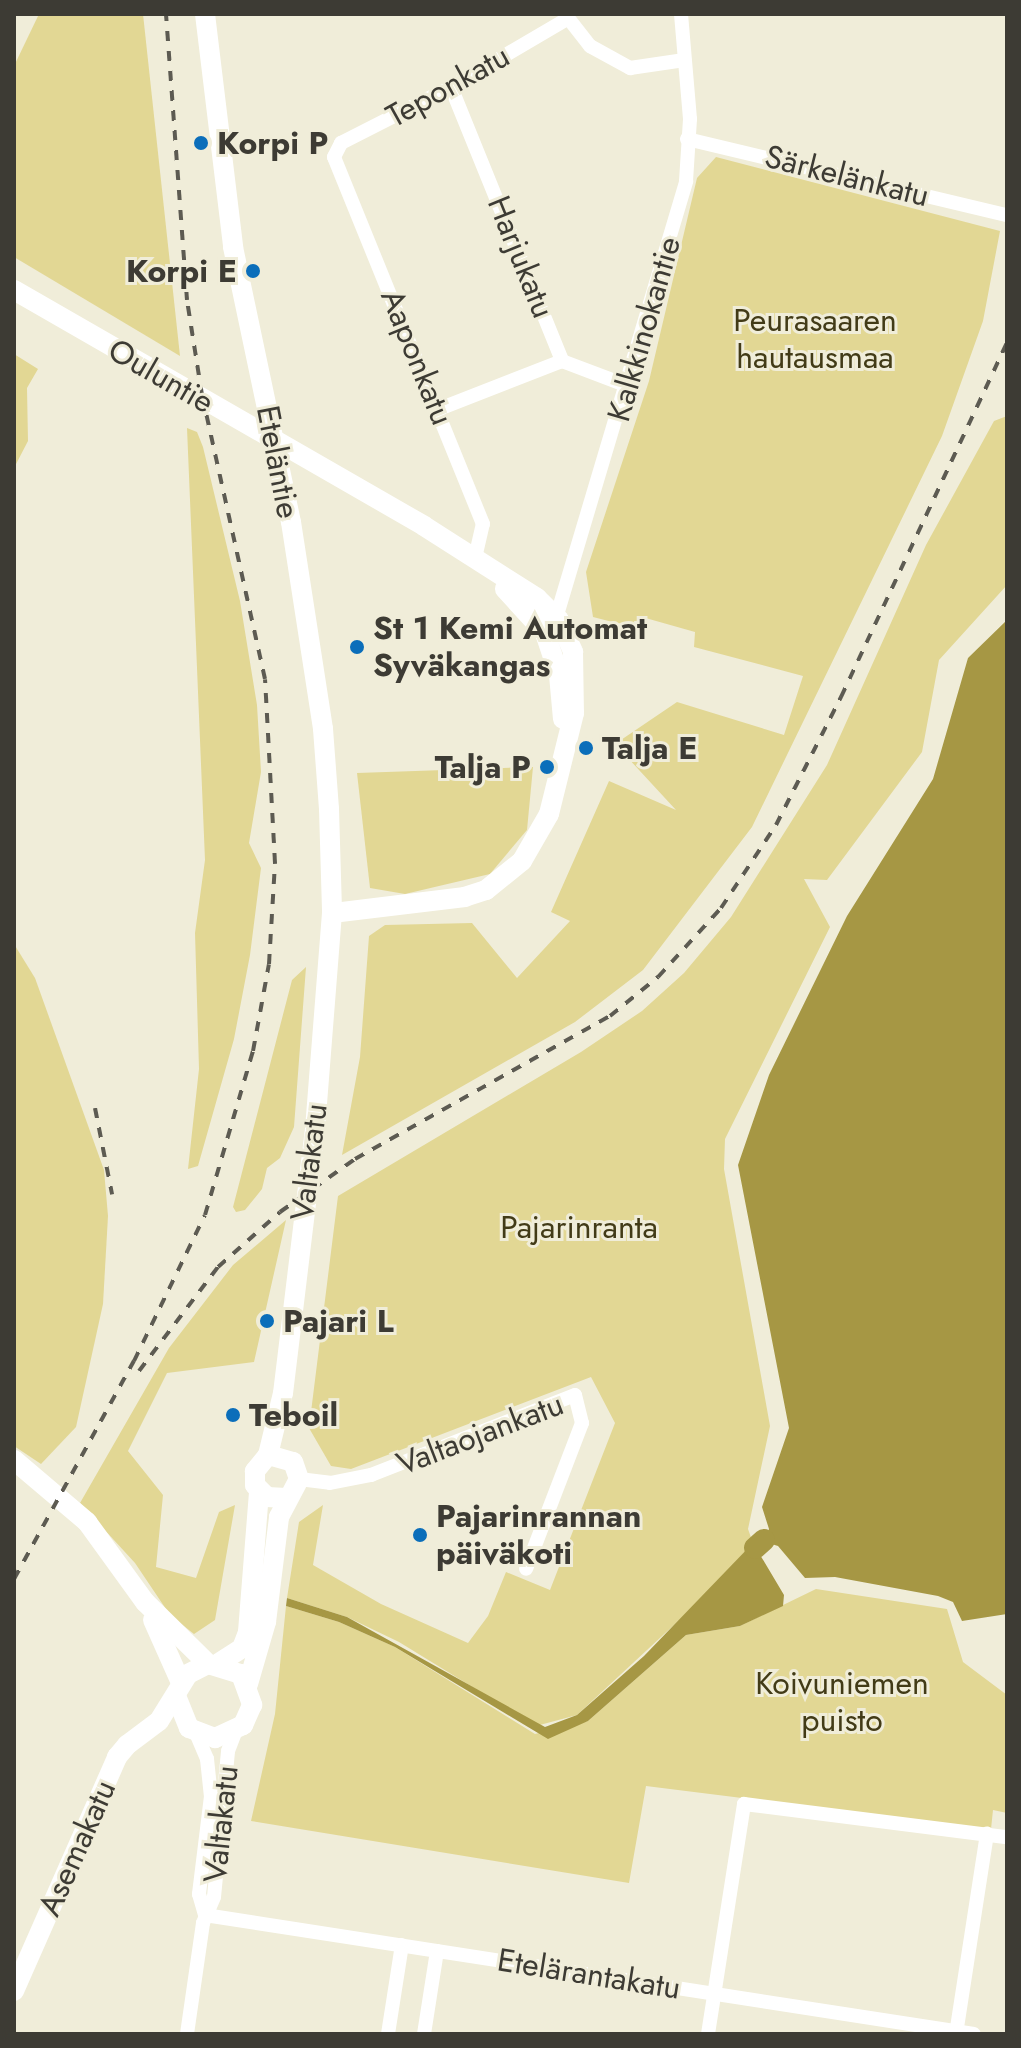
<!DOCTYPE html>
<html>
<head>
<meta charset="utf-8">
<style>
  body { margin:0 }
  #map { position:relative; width:1021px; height:2048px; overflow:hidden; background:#f0edd9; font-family:Jost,sans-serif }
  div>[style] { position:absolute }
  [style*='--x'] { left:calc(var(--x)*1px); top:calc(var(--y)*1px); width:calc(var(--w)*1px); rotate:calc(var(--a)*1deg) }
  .green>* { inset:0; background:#e2d794 }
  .water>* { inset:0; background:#a69744 }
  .river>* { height:22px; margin:-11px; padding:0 11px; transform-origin:11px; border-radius:11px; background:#a69744 }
  .minor>* { height:14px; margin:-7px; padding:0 7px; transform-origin:7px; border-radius:7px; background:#fff }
  .secondary>* { height:20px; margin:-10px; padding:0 10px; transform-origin:10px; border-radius:10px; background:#fff }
  .rail>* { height:4px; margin-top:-2px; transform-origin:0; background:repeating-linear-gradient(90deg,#5d5b52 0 10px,transparent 0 20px) }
  .dots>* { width:22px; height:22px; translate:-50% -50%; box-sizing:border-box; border:4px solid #f0edd9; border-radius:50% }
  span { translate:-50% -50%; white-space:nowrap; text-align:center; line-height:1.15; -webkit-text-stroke:6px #f0edd9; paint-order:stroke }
  .street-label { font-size:32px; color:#3d3b34 }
  .poi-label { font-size:32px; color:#3d3b34; font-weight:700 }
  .left { translate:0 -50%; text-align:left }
  .right { translate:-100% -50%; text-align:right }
  .park-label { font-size:32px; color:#423b17 }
  .frame { position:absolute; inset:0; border:16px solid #3d3b34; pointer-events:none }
</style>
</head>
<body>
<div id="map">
  <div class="green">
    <i style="clip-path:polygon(39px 14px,143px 14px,180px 356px,14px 257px,14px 66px)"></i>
    <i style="clip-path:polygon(716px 157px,1000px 231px,983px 321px,942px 436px,752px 827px,643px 970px,575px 1022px,342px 1155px,360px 1057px,369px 936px,385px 925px,472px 923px,517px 978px,570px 921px,551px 912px,609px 781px,676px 810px,615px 744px,677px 702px,784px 735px,803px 676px,694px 647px,695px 632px,642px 617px,636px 628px,593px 617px,586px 572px,649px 381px,697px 178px)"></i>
    <i style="clip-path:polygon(14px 354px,38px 369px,27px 388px,28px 441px,14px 468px)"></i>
    <i style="clip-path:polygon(1007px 416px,1007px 585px,939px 660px,922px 752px,827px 880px,804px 879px,830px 927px,725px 1139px,724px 1169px,770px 1426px,748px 1529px,753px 1543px,703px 1598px,577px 1715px,536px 1726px,399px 1642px,347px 1617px,287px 1598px,299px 1522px,323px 1505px,313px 1565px,381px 1604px,468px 1643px,488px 1616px,506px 1572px,550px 1590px,615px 1423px,591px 1377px,351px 1469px,331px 1466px,309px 1428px,338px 1196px,581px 1052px,642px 1011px,684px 973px,731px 917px,827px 765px,926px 545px,994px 421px)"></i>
    <i style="clip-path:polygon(187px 428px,197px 432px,203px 447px,240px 601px,257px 705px,261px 772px,249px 843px,261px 868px,250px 955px,234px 1039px,198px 1166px,188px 1169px,199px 1069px,195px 933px,205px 860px)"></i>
    <i style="clip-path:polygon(533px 767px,527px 830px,490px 874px,405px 894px,370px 888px,357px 773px)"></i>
    <i style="clip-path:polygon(14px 944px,35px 978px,104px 1170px,108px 1216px,103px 1304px,76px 1427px,41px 1464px,14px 1446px)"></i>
    <i style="clip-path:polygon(306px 967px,294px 1127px,280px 1158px,267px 1168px,262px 1189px,245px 1210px,236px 1212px,233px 1207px,292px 980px)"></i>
    <i style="clip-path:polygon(286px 1220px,254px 1362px,167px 1373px,128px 1451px,163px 1495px,156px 1567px,196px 1578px,219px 1512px,235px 1505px,215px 1620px,194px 1634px,170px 1615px,135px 1563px,80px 1503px,169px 1348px,233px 1265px)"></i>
    <i style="clip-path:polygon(816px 1589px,947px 1609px,963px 1662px,1007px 1695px,1007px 1813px,993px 1810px,991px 1829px,646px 1786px,629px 1883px,251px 1821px,275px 1714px,286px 1606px,339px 1622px,395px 1647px,535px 1734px,588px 1721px,686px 1635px,740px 1626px)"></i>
  </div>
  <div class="water">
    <i style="clip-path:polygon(1007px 620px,1007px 1614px,962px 1621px,953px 1602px,938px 1596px,835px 1577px,805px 1578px,778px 1546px,765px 1542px,769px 1529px,762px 1507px,789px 1428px,738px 1165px,769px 1075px,847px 916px,933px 779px,968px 658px)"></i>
    <i style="clip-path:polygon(753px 1543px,784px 1595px,783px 1606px,740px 1626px,686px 1635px,588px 1721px,548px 1739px,395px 1647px,339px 1622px,286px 1606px,287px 1598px,347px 1617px,545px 1727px,577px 1715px,644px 1656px)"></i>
  </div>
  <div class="river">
    <i style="--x:755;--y:1548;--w:12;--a:-42"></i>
  </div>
  <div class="minor">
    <i style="--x:565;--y:14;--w:41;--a:52"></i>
    <i style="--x:590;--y:46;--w:46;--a:28.8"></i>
    <i style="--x:630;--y:68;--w:55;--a:-8.4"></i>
    <i style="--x:451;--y:87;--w:296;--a:67.9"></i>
    <i style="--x:562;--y:361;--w:71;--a:20.7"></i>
    <i style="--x:687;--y:139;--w:329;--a:13.4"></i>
    <i style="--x:439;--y:409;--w:132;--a:-21.3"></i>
    <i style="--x:475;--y:558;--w:35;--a:-77"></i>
    <i style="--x:483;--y:524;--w:396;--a:-112.1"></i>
    <i style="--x:334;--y:157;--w:16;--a:-63"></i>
    <i style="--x:341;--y:143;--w:123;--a:-27"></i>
    <i style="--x:451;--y:87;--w:134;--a:-30.4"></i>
    <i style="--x:554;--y:625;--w:463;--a:-73.4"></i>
    <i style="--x:686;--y:181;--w:62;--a:-86.3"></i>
    <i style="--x:690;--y:119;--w:105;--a:-94.9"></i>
    <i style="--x:299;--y:1479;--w:31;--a:7"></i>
    <i style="--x:330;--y:1483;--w:42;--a:-11"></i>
    <i style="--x:371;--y:1475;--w:219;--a:-21.4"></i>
    <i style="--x:575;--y:1395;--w:29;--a:76"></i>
    <i style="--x:582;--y:1423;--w:156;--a:111"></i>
    <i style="--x:196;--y:1733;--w:28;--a:67"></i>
    <i style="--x:207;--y:1759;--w:37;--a:84"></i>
    <i style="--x:211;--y:1796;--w:99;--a:97"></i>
    <i style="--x:199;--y:1894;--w:22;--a:74"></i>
    <i style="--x:205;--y:1915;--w:778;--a:8.8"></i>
    <i style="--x:187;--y:2034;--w:112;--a:-81.8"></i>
    <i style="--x:203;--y:1923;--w:28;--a:-67"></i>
    <i style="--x:214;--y:1897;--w:147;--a:-84.5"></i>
    <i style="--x:228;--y:1751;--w:19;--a:-69"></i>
    <i style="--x:388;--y:2034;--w:90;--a:-81.1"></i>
    <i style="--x:424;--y:2034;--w:84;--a:-81.1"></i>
    <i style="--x:708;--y:2034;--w:233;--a:-81.1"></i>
    <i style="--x:744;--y:1804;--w:265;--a:7.2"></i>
    <i style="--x:956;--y:2034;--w:203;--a:-81.2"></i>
  </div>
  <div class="secondary">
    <i style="--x:205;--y:14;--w:235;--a:83.1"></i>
    <i style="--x:233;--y:247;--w:281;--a:78.1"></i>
    <i style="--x:291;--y:522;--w:209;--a:81.2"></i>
    <i style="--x:323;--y:729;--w:80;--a:85.7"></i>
    <i style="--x:329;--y:809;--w:104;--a:88.3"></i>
    <i style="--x:332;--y:913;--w:217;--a:94.5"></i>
    <i style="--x:315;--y:1129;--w:266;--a:96.9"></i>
    <i style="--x:283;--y:1393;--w:64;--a:103.6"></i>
    <i style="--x:14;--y:290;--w:473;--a:29.9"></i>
    <i style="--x:424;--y:526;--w:134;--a:32.5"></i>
    <i style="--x:537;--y:598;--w:31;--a:45"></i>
    <i style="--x:559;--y:620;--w:35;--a:66"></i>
    <i style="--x:573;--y:652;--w:61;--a:89.1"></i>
    <i style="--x:574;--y:713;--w:104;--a:103.9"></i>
    <i style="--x:549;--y:814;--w:54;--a:119.9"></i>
    <i style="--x:522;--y:861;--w:46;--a:141.1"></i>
    <i style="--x:486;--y:890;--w:22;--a:162"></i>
    <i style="--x:465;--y:897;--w:134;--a:173.1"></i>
    <i style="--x:505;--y:589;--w:59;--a:47.7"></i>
    <i style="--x:545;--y:633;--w:44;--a:71.6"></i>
    <i style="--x:559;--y:675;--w:44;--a:84.8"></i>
    <i style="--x:14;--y:1460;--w:96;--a:40.3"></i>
    <i style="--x:87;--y:1522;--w:99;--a:54.1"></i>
    <i style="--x:145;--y:1602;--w:88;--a:44.5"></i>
    <i style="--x:153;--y:1620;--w:69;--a:66"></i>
    <i style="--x:219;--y:1663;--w:27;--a:-33"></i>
    <i style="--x:242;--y:1648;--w:17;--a:-69"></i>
    <i style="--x:248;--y:1632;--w:140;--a:-85.5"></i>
    <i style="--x:248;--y:1684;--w:65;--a:-73.8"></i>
    <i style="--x:266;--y:1622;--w:106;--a:-82.9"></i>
    <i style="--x:279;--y:1517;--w:43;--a:-62.2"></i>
    <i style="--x:299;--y:1479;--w:18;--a:-109"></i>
    <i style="--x:293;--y:1462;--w:26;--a:-164"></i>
    <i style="--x:268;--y:1455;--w:21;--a:129"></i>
    <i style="--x:255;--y:1471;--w:14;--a:90"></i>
    <i style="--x:255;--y:1485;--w:17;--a:45"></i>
    <i style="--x:267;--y:1497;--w:19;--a:3"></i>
    <i style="--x:14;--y:1991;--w:256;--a:-66.2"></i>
    <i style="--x:117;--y:1757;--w:16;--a:-50"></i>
    <i style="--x:127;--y:1745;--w:40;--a:-37"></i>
    <i style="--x:159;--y:1721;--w:55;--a:-58.3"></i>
    <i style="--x:188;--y:1674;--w:22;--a:-27"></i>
    <i style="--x:208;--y:1664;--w:34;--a:17"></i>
    <i style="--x:241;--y:1674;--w:33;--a:70"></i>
    <i style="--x:252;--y:1705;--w:22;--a:114"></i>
    <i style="--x:243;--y:1725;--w:31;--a:155"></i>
    <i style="--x:215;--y:1738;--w:28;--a:-159"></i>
    <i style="--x:189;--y:1728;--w:31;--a:-112"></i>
  </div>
  <div class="rail">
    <i style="--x:95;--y:1108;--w:88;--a:78.8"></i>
    <i style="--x:139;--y:1371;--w:131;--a:-52.8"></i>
    <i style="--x:218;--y:1267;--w:83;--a:-41.6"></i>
    <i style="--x:280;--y:1212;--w:92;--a:-35.2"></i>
    <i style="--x:355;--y:1159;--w:292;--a:-29.3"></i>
    <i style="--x:610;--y:1016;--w:62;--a:-39.1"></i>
    <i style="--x:658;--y:977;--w:93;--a:-47.6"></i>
    <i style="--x:721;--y:908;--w:100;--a:-56.5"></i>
    <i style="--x:776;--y:825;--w:144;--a:-63.1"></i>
    <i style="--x:841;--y:697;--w:391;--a:-64.9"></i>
    <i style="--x:14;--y:1579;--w:249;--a:-61.2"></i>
    <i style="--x:134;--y:1361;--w:162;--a:-64.1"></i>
    <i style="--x:205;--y:1215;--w:171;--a:-73.7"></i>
    <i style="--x:253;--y:1051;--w:88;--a:-79.6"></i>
    <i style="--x:269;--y:964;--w:101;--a:-86.6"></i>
    <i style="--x:275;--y:863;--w:184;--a:-93.1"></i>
    <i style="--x:265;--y:679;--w:291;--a:-102.5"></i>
    <i style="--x:202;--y:395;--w:96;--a:-99"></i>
    <i style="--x:187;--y:300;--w:287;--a:-94.2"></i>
  </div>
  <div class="dots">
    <i style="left:201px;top:143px;background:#0b6eba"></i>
    <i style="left:253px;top:271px;background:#0b6eba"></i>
    <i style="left:357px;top:647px;background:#0b6eba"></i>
    <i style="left:586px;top:748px;background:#0b6eba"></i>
    <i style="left:547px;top:767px;background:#0b6eba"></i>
    <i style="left:267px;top:1321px;background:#0b6eba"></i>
    <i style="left:233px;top:1415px;background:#0b6eba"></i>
    <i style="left:420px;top:1535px;background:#0b6eba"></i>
  </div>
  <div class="street-label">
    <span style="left:448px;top:86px;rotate:-29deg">Teponkatu</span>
    <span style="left:847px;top:176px;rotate:14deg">Särkelänkatu</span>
    <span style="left:521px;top:257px;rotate:68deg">Harjukatu</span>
    <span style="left:644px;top:329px;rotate:-74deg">Kalkkinokantie</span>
    <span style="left:417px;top:357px;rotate:68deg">Aaponkatu</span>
    <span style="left:161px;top:376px;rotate:30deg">Ouluntie</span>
    <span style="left:278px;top:462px;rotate:79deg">Eteläntie</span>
    <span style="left:309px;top:1162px;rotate:-83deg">Valtakatu</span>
    <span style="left:480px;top:1434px;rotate:-21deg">Valtaojankatu</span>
    <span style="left:221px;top:1824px;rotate:-84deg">Valtakatu</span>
    <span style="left:77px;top:1848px;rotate:-66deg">Asemakatu</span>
    <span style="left:589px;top:1974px;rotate:9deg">Etelärantakatu</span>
  </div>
  <div class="poi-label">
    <span class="left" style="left:217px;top:143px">Korpi P</span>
    <span class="right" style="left:237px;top:271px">Korpi E</span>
    <span class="left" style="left:373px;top:647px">St 1 Kemi Automat<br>Syväkangas</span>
    <span class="left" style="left:602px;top:748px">Talja E</span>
    <span class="right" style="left:531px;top:767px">Talja P</span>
    <span class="left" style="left:283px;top:1321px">Pajari L</span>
    <span class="left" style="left:249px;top:1415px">Teboil</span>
    <span class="left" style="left:436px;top:1535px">Pajarinrannan<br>päiväkoti</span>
  </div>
  <div class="park-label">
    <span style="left:815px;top:339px">Peurasaaren<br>hautausmaa</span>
    <span style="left:579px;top:1227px">Pajarinranta</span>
    <span style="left:842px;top:1702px">Koivuniemen<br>puisto</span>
  </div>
  <div class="frame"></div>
</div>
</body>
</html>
